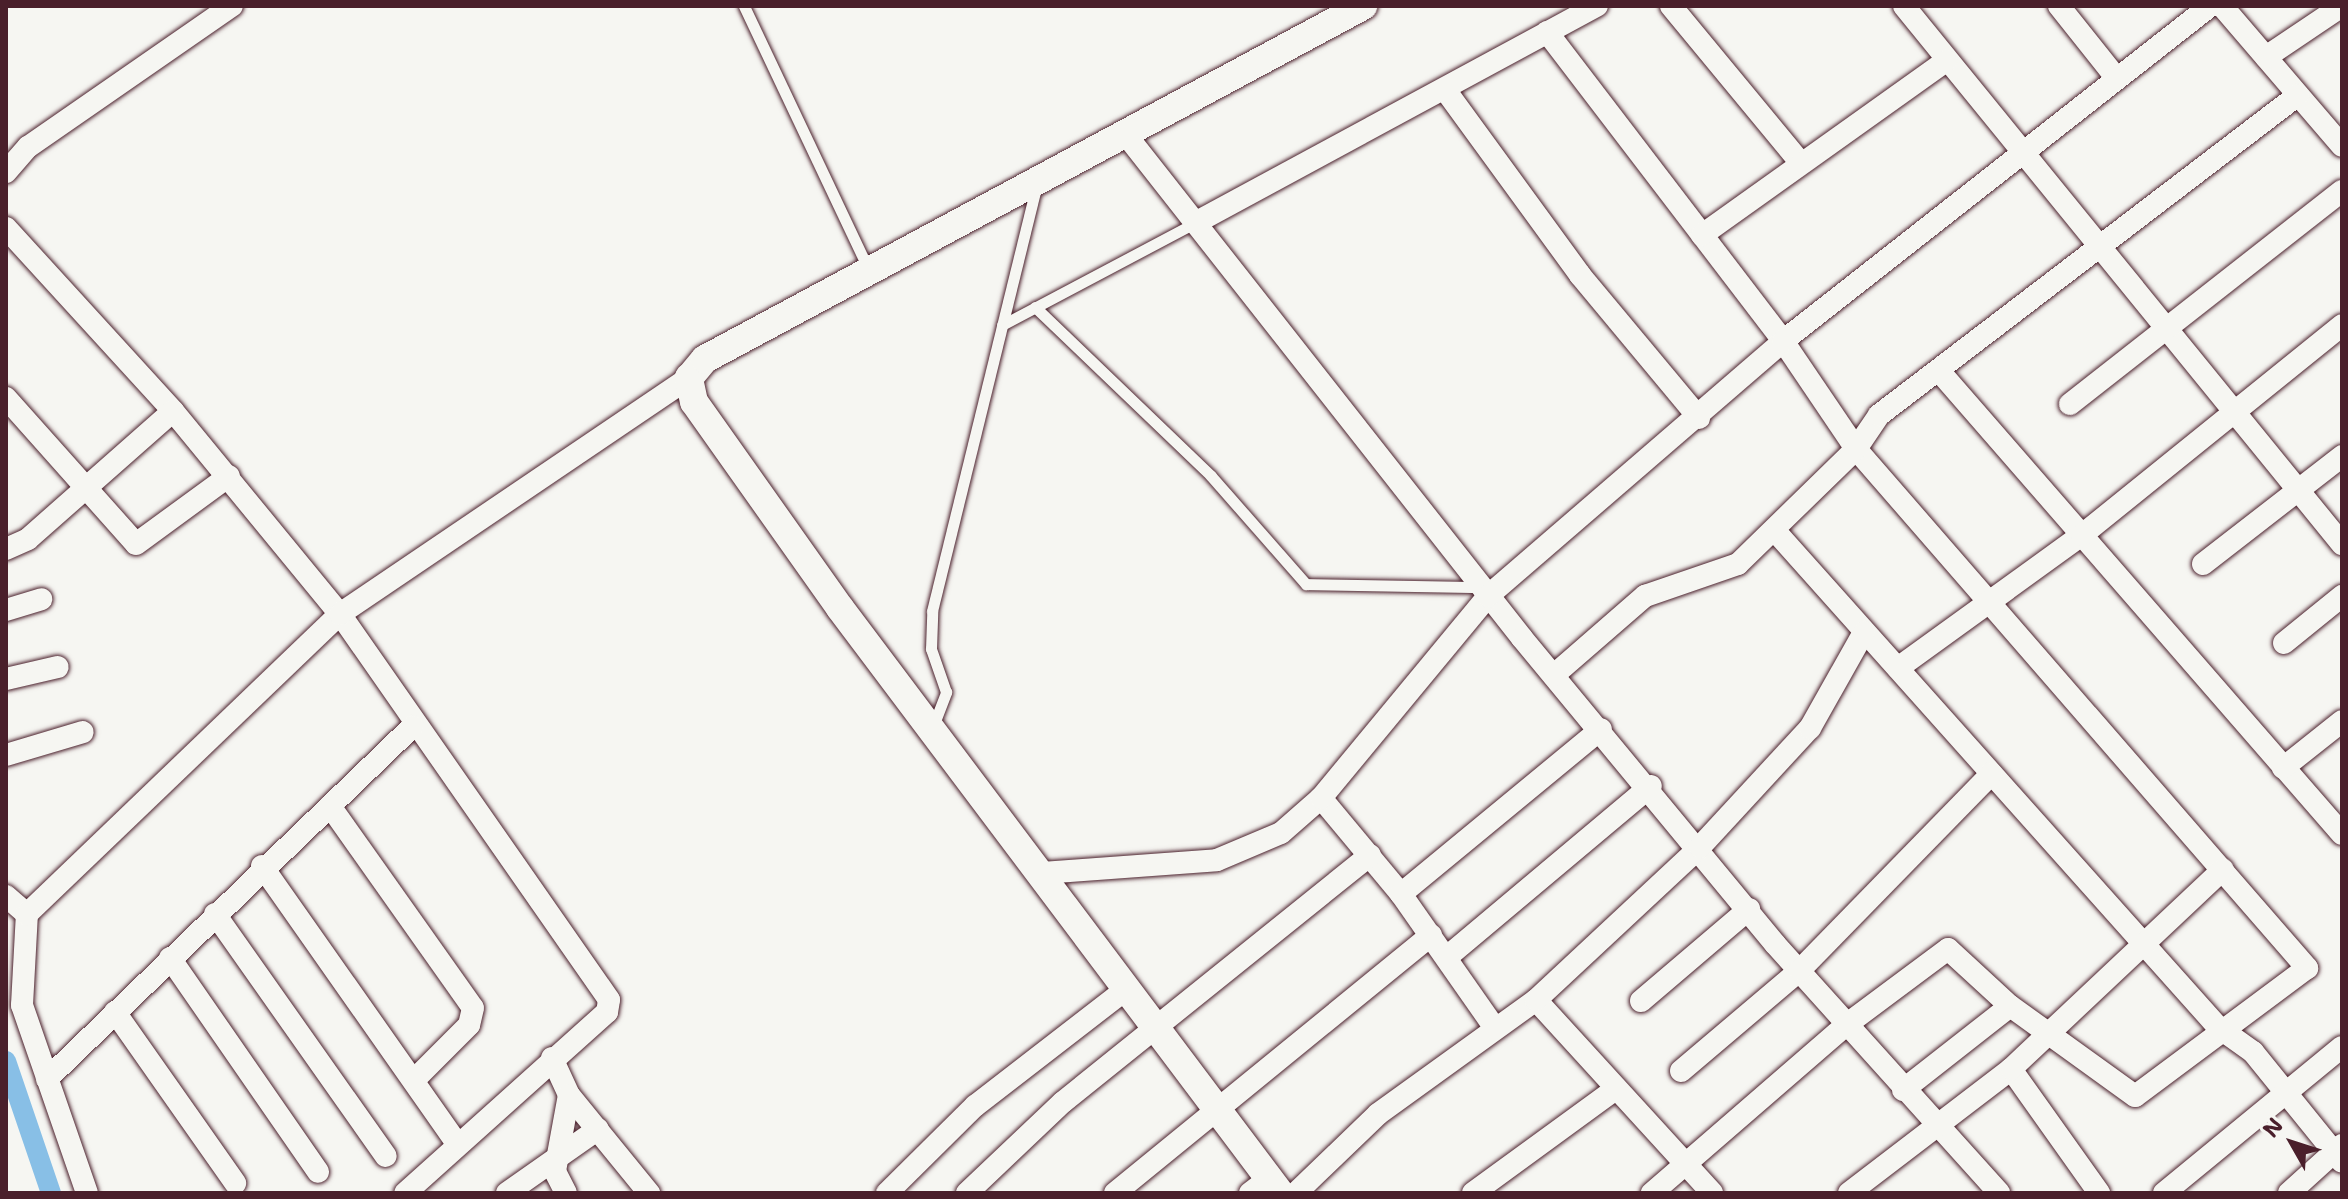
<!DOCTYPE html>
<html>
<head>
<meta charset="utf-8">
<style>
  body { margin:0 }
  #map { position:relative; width:2348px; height:1199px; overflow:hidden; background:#f6f6f2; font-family:"Shantell Sans",sans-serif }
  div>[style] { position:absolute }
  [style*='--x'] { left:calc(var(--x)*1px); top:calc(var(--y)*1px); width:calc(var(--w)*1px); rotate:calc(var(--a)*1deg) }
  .canal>* { height:20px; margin:-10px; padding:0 10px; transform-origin:10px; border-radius:10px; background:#88bfe6 }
  .roads { filter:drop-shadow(0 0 2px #4a1f2b) drop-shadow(0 0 2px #4a1f2b) }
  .service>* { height:11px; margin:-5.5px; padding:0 5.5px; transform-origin:5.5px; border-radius:5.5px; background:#f6f6f2 }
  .minor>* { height:22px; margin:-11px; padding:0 11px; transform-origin:11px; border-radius:11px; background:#f6f6f2 }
  .tertiary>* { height:28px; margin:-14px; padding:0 14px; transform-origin:14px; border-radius:14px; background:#f6f6f2 }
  span { translate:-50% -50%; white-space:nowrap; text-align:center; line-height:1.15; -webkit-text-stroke:7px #f6f6f2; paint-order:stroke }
  .frame { position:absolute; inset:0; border:8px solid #4a1f2b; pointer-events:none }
  .north { position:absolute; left:2252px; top:1103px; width:80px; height:80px; -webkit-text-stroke:6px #f6f6f2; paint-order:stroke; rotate:309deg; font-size:22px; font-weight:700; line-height:32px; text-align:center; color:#4a1f2b }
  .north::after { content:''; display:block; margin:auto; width:28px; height:36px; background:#4a1f2b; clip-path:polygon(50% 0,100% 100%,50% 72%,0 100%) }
</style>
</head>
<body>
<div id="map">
  <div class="canal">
    <i style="--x:6;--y:1061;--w:139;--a:71.2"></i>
  </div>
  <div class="roads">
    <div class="service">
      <i style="--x:744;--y:6;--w:294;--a:64.7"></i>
      <i style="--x:1035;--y:307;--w:244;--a:43.8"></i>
      <i style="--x:1211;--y:476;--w:144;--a:48.7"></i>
      <i style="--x:1306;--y:584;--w:174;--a:1"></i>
      <i style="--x:1002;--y:325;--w:218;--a:-27.9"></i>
      <i style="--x:932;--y:729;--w:40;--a:-69"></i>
      <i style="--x:946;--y:692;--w:46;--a:-109.2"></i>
      <i style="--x:931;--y:649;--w:38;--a:-88"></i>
      <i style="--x:932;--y:611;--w:439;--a:-76.2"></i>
    </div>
    <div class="minor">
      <i style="--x:1671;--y:6;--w:202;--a:50.4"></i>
      <i style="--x:1904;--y:6;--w:694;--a:50.85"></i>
      <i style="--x:2059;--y:6;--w:88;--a:51.4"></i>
      <i style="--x:2222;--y:6;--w:184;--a:49.4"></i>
      <i style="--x:1547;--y:32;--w:389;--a:52.6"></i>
      <i style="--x:1783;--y:341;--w:130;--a:55.9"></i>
      <i style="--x:1856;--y:449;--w:688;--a:49.01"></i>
      <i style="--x:2307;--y:968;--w:214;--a:143.3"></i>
      <i style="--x:2135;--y:1096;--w:154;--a:-144.2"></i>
      <i style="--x:2010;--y:1006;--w:84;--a:-137.4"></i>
      <i style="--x:1948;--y:949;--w:127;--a:143.3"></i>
      <i style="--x:1846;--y:1025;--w:257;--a:139.1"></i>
      <i style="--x:2266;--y:57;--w:92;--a:-33.9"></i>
      <i style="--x:1446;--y:91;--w:228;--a:53.9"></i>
      <i style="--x:1580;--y:275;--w:186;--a:50.2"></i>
      <i style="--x:1127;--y:136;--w:639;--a:51.8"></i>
      <i style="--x:1522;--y:638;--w:397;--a:50.4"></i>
      <i style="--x:1775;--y:944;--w:335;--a:48"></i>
      <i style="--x:6;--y:172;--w:33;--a:-49"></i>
      <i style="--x:28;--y:147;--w:248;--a:-34.7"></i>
      <i style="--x:1195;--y:223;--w:457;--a:-28.4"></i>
      <i style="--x:6;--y:228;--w:248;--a:47.6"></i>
      <i style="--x:173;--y:411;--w:263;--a:50.6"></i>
      <i style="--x:340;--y:614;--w:470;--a:55.1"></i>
      <i style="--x:609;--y:1000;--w:12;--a:99"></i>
      <i style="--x:607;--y:1012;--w:271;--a:138.1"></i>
      <i style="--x:1702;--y:235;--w:300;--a:-35.5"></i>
      <i style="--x:1940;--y:372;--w:612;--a:48.97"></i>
      <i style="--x:6;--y:398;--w:195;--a:48.3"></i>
      <i style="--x:136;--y:544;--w:115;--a:-36.2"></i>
      <i style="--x:2070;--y:404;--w:345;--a:-38.1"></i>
      <i style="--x:1776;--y:532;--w:664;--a:48.24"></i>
      <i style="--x:2218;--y:1027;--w:43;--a:35.5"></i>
      <i style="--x:2253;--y:1052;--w:141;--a:51"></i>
      <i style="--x:6;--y:549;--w:24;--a:-24"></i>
      <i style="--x:28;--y:539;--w:193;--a:-41.4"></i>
      <i style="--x:2203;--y:564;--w:176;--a:-37.8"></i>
      <i style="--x:6;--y:610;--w:37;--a:-17"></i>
      <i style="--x:2284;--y:643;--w:75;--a:-39"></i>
      <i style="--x:1898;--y:668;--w:227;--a:-35.9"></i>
      <i style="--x:2082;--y:535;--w:334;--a:-38.9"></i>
      <i style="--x:1554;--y:675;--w:121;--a:-41"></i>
      <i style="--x:1645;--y:596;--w:98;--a:-19"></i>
      <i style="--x:1738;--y:564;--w:165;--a:-44.3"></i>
      <i style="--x:1856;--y:449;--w:41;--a:-55.9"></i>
      <i style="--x:1879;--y:415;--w:527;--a:-37.37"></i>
      <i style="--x:6;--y:679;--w:53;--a:-13"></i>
      <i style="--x:6;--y:755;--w:80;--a:-16.6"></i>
      <i style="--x:2283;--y:768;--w:75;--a:-38.5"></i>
      <i style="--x:1321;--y:798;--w:125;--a:50.2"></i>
      <i style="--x:1401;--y:894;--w:159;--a:55"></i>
      <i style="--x:330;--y:806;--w:247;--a:54.7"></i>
      <i style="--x:473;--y:1008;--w:17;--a:103"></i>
      <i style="--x:469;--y:1025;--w:78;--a:135"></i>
      <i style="--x:262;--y:866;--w:339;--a:54.9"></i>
      <i style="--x:1042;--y:873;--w:175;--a:-4.2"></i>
      <i style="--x:1217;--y:860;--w:69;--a:-22.9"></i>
      <i style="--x:1281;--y:833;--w:53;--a:-41.2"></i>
      <i style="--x:1321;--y:798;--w:262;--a:-50.4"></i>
      <i style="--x:1488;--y:596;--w:390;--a:-40.8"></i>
      <i style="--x:1783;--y:341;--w:543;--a:-38.12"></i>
      <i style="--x:1401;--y:894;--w:259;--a:-39.5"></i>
      <i style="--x:6;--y:896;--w:28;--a:41"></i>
      <i style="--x:215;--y:914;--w:296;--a:54.8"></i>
      <i style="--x:1447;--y:957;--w:266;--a:-40"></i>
      <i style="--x:170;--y:958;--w:260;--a:55.3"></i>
      <i style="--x:1536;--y:1000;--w:261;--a:47.6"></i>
      <i style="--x:1641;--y:1001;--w:142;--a:-40.4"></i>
      <i style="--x:115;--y:1012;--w:209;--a:54.9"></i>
      <i style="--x:552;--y:1058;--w:41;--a:65.3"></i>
      <i style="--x:569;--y:1095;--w:127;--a:50.8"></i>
      <i style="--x:2011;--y:1069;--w:152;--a:54.6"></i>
      <i style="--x:1681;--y:1071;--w:156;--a:-40.3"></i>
      <i style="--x:1800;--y:970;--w:274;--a:-45.7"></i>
      <i style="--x:47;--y:1079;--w:508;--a:-43.96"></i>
      <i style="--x:1903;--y:1090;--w:136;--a:-38.1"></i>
      <i style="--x:87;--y:1193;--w:199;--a:-109.1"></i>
      <i style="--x:22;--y:1005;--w:91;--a:-86.9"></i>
      <i style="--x:27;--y:914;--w:434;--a:-43.8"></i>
      <i style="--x:340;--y:614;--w:421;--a:-34.1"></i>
      <i style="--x:507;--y:1193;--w:111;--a:-35.1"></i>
      <i style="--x:566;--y:1193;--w:25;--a:-117"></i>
      <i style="--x:555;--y:1171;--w:77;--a:-79.6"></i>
      <i style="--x:887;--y:1193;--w:124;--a:-44.7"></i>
      <i style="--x:975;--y:1106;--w:190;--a:-37.7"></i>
      <i style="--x:967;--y:1193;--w:132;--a:-43.5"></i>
      <i style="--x:1063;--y:1102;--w:394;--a:-38.8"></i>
      <i style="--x:1115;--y:1193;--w:408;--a:-39.2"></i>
      <i style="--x:1250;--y:1193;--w:26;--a:-37"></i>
      <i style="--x:1296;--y:1193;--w:114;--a:-43.9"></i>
      <i style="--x:1378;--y:1114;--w:195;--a:-35.8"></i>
      <i style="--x:1536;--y:1000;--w:224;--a:-43"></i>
      <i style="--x:1700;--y:847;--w:162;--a:-47.3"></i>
      <i style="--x:1810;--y:728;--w:110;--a:-60.6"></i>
      <i style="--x:1473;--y:1193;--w:175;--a:-36.1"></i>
      <i style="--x:1849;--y:1193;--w:204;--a:-37.4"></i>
      <i style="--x:2011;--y:1069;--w:291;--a:-43.3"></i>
      <i style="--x:2164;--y:1193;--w:230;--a:-39.4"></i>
      <i style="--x:2289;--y:1193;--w:72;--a:-42.2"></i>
    </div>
    <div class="tertiary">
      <i style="--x:1280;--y:1193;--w:732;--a:-126.95"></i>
      <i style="--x:840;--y:608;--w:252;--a:-125.3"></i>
      <i style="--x:694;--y:402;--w:25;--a:-102"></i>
      <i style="--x:689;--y:378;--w:25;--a:-50"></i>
      <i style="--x:705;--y:359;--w:747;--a:-28.21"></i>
    </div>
  </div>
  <div class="frame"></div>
  <div class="north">N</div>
</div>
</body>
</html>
